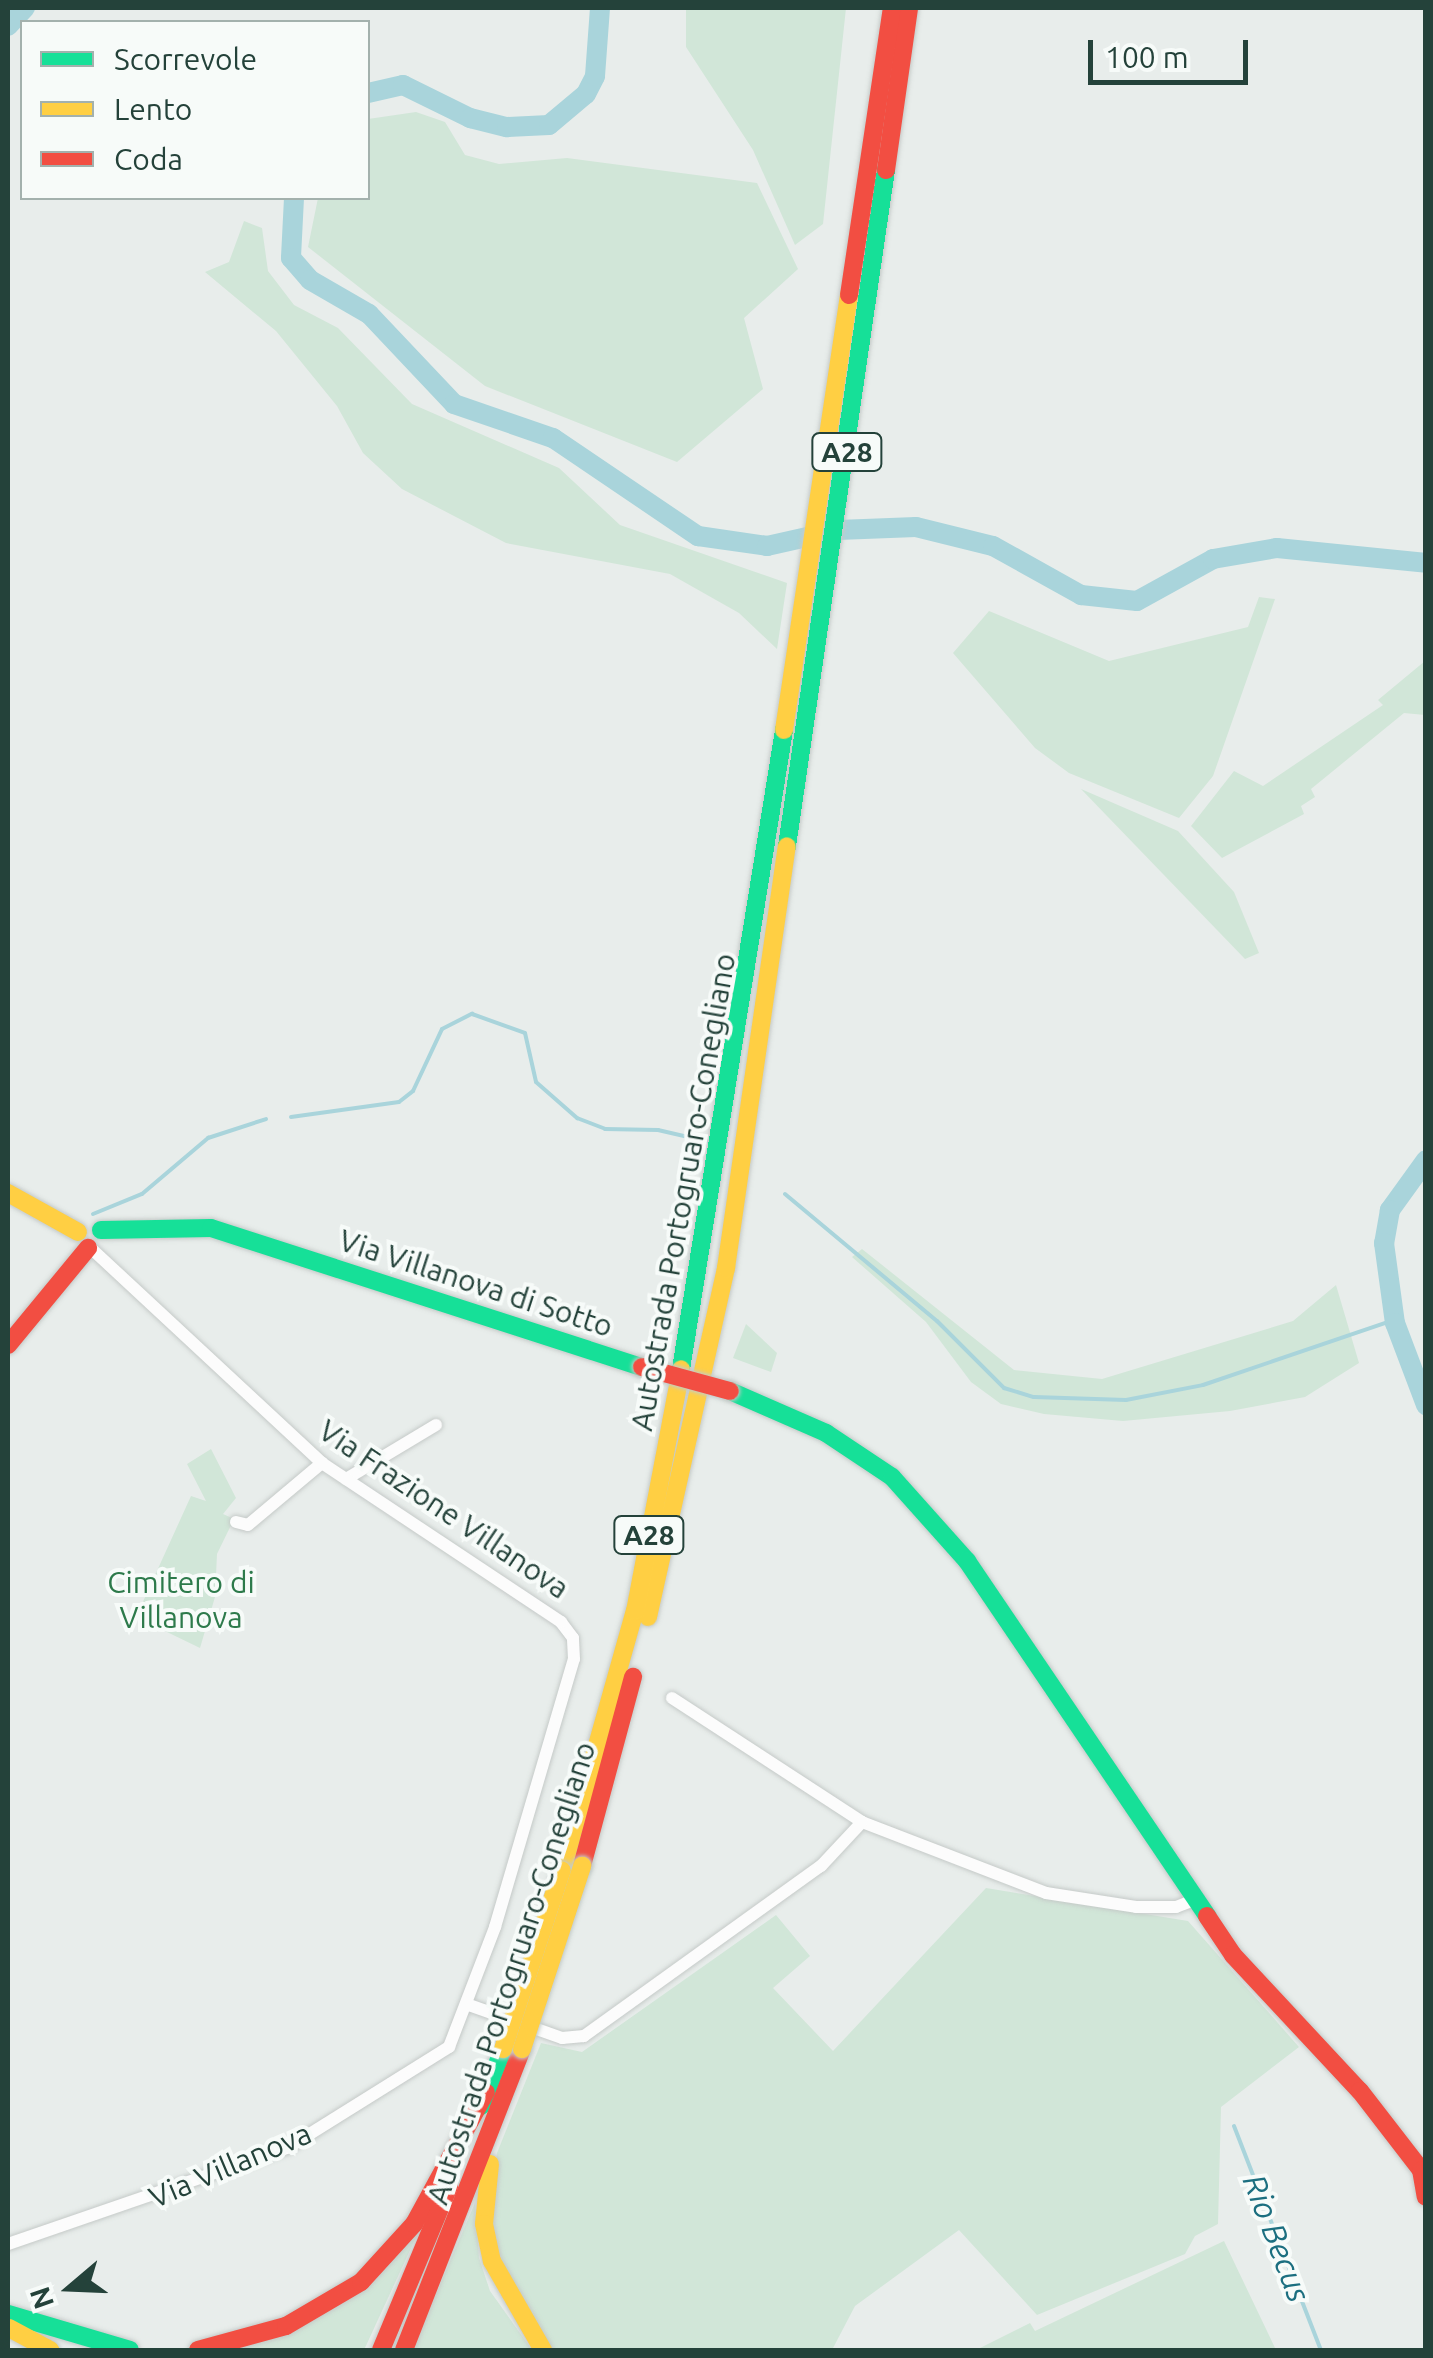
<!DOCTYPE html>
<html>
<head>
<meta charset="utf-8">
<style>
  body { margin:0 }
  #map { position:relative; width:1433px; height:2358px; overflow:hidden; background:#e8edeb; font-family:Ubuntu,sans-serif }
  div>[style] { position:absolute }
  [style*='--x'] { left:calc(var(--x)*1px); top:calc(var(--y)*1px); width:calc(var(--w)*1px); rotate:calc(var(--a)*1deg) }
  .green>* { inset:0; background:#d1e6d8 }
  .stream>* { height:4px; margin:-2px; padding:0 2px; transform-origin:2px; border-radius:2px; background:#a9d4db }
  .river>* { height:20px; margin:-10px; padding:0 10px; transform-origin:10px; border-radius:10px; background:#a9d4db }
  .roads { filter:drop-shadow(0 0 2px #c5cac8) drop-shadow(0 0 2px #c5cac8) }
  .street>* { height:12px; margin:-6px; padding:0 6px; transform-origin:6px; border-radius:6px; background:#fcfcfc }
  .fast>* { height:18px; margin:-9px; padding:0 9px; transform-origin:9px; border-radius:9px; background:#16e098 }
  .slow>* { height:18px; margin:-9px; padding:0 9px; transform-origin:9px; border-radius:9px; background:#ffcf43 }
  .jam>* { height:18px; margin:-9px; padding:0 9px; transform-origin:9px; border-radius:9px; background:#f24e42 }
  .bridges { filter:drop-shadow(0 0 2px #c3cbc8) drop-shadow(0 0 2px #c3cbc8) }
  .slow-bridge>* { height:18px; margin:-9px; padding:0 9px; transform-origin:9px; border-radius:9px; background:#ffcf43 }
  .jam-bridge>* { height:18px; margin:-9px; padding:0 9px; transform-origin:9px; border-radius:9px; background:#f24e42 }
  span { translate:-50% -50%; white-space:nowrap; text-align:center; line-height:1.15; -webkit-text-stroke:8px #f7fbf9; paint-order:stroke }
  .shield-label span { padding:2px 8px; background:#f7fbf9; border:2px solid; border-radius:8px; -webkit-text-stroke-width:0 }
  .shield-label { font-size:28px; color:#24423a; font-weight:700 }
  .street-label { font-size:30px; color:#24423a }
  .park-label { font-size:30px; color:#2d7a4b }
  .water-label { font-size:32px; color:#1c6f80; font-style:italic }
  .frame { position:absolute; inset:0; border:10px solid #24423a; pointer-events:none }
  .legend { position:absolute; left:20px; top:20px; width:350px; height:180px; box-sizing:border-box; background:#f7fbf9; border:2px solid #a3b1ad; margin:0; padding:12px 18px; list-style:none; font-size:30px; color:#24423a }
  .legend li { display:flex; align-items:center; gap:20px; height:50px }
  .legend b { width:50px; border:2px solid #a3b1ad }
  .north { position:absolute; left:20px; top:2238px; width:100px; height:100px; -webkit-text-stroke:8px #f7fbf9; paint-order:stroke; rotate:251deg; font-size:28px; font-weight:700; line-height:40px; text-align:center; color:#24423a }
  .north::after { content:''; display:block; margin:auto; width:35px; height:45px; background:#24423a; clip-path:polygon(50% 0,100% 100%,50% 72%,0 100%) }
  .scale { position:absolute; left:1088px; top:40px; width:160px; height:45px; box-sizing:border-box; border:5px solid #24423a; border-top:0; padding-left:12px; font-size:30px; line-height:35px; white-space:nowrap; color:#24423a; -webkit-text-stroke:8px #f7fbf9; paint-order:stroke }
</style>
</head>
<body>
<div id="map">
  <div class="green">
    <i style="clip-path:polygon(686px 8px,846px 8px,823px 224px,795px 245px,753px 150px,686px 47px)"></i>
    <i style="clip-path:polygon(416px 112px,445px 122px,465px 155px,499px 164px,567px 158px,757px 183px,798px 269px,744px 318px,763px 389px,677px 462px,485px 386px,308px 247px,318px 198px,368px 198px,368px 119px)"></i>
    <i style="clip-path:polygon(244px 221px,262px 228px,268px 271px,294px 305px,338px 328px,412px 404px,559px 468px,620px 525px,787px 583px,777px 649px,739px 613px,670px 574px,506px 543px,402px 489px,363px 453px,337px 406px,276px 331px,205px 272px,229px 262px)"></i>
    <i style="clip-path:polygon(1259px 597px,1275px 599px,1213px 776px,1179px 818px,1069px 773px,1035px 748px,953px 653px,989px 611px,1109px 661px,1248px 627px)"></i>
    <i style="clip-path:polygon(1425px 661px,1425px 715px,1404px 713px,1311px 789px,1315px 797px,1301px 806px,1304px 814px,1222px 858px,1191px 826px,1234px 771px,1263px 786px,1383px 705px,1378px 700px)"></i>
    <i style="clip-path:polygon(1081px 789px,1178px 831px,1234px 892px,1259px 953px,1245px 959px)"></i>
    <i style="clip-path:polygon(862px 1249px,1014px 1370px,1102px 1379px,1293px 1321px,1336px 1285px,1359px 1363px,1305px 1397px,1230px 1411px,1123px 1421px,1044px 1414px,1001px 1404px,971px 1382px,926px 1322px,852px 1257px)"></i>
    <i style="clip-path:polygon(746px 1324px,777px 1353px,771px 1372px,733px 1358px)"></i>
    <i style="clip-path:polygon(211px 1449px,236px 1498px,223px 1514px,234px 1519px,217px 1554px,215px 1597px,200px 1648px,136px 1617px,191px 1496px,206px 1501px,187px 1464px)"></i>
    <i style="clip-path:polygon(986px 1888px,1188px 1921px,1299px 2047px,1221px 2107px,1218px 2224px,1195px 2236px,1185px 2254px,1037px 2315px,959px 2230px,855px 2306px,832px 2350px,549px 2350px,508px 2288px,488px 2215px,497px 2153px,541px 2043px,582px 2052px,776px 1915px,810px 1956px,773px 1988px,833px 2051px)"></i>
    <i style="clip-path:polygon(475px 2203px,479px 2258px,490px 2291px,532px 2350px,412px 2350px)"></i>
    <i style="clip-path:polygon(424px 2220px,364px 2350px,234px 2350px,296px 2328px)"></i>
    <i style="clip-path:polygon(1224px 2241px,1276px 2350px,978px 2349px,1030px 2323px,1035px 2331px)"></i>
  </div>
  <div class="stream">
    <i style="--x:291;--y:1117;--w:109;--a:-7.9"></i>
    <i style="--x:399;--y:1102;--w:18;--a:-38"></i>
    <i style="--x:413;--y:1091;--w:68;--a:-64.9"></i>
    <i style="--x:442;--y:1029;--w:34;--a:-27"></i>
    <i style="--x:472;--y:1014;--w:56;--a:19.7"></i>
    <i style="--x:525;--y:1033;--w:50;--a:77.3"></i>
    <i style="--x:536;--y:1082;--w:55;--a:41.3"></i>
    <i style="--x:577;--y:1118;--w:30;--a:21"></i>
    <i style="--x:605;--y:1129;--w:53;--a:1.1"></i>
    <i style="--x:658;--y:1130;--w:57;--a:13.1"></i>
    <i style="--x:785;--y:1194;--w:198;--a:39.9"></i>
    <i style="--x:937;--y:1321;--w:95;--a:45"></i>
    <i style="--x:1004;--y:1388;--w:31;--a:17"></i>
    <i style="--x:1034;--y:1397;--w:92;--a:1.9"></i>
    <i style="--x:1126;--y:1400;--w:78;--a:-11"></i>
    <i style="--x:1203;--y:1385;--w:202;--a:-18.8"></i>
    <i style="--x:93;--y:1214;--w:53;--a:-22.2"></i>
    <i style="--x:142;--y:1194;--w:87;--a:-40.3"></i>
    <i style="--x:208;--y:1138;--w:61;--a:-18.1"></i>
    <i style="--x:1234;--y:2126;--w:240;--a:68.8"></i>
  </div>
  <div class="river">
    <i style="--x:8;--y:26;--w:25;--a:-47"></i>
    <i style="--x:368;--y:93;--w:36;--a:-13"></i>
    <i style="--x:403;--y:85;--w:75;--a:26.2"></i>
    <i style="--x:470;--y:118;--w:38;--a:14"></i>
    <i style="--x:507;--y:127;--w:42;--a:-2.7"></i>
    <i style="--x:549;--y:125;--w:48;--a:-40"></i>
    <i style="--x:586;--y:94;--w:20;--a:-63"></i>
    <i style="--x:595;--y:76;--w:68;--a:-85.8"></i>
    <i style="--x:294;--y:198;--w:60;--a:92.9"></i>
    <i style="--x:291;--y:258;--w:29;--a:49"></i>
    <i style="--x:310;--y:280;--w:68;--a:30"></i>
    <i style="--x:369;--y:314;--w:124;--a:46.6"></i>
    <i style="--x:454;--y:404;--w:105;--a:19"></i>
    <i style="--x:553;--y:438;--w:175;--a:34.1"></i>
    <i style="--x:698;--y:536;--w:70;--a:8.2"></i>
    <i style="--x:767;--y:546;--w:73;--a:-12.7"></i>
    <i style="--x:838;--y:530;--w:78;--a:-2.2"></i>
    <i style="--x:916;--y:527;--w:79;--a:13.9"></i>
    <i style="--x:993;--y:546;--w:101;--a:29.1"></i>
    <i style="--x:1081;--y:595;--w:56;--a:6.1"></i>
    <i style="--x:1137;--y:601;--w:87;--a:-28.9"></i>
    <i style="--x:1213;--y:559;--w:65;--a:-9.8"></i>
    <i style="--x:1277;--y:548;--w:150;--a:5.7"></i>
    <i style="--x:1426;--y:1160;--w:62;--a:125.8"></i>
    <i style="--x:1390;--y:1210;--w:34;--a:100"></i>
    <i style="--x:1384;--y:1243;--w:81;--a:82.2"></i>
    <i style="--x:1395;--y:1323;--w:88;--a:69.3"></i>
  </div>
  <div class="roads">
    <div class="street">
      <i style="--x:346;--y:1479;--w:105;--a:-31"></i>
      <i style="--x:236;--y:1522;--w:12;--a:14"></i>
      <i style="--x:248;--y:1525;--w:97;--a:-40"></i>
      <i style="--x:672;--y:1698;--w:227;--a:33.1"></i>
      <i style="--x:862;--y:1822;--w:197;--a:21.1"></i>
      <i style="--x:1046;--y:1893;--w:91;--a:8.8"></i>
      <i style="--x:1136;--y:1907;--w:40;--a:0"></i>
      <i style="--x:1176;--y:1907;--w:19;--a:-21"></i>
      <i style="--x:469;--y:2005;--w:99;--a:19.5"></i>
      <i style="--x:562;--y:2038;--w:22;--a:-5"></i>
      <i style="--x:584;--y:2036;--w:292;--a:-35.7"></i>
      <i style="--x:821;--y:1866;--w:60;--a:-47"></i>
      <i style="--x:8;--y:2244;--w:297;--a:-19"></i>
      <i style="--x:289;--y:2147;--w:189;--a:-32"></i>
      <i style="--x:449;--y:2047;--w:129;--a:-69"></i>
      <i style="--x:495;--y:1927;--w:279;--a:-73.6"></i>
      <i style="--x:574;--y:1659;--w:21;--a:-93"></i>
      <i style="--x:573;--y:1638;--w:20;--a:-127"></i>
      <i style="--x:561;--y:1622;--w:287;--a:-146.4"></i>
      <i style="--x:322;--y:1463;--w:316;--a:-137.1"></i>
    </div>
    <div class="fast">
      <i style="--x:787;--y:846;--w:683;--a:-81.67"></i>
      <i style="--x:101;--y:1230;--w:110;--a:-1"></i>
      <i style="--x:211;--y:1228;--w:453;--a:17.9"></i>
      <i style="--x:681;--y:1369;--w:647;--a:-80.84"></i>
      <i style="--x:730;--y:1391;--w:105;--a:23.6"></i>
      <i style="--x:826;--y:1433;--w:79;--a:33.7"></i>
      <i style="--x:892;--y:1477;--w:113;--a:48.2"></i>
      <i style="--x:967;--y:1561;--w:429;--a:55.9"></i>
      <i style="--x:481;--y:2106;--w:61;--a:-68.9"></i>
      <i style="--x:8;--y:2314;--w:127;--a:16.4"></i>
    </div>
    <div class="slow">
      <i style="--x:784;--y:730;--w:440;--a:-81.5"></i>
      <i style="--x:8;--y:1193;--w:80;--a:29.1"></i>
      <i style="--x:648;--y:1617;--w:358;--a:-77.4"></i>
      <i style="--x:726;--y:1268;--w:426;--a:-81.8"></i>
      <i style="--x:562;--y:1870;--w:269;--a:-74.3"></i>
      <i style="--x:635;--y:1611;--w:246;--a:-79.2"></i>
      <i style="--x:490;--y:2164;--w:60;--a:95.7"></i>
      <i style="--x:484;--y:2224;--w:38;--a:78"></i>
      <i style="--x:492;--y:2261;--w:103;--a:60.2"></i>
      <i style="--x:9;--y:2328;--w:47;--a:28.2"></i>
    </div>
    <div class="jam">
      <i style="--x:886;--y:170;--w:164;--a:-81.9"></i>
      <i style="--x:849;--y:295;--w:290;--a:-81.5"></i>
      <i style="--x:8;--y:1345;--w:126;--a:-50.5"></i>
      <i style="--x:582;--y:1866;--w:196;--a:-74.9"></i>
      <i style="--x:1207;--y:1916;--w:47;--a:56.3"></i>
      <i style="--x:1233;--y:1955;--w:186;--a:47"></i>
      <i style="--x:1360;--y:2091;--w:100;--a:52.3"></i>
      <i style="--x:1421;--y:2170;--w:27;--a:80"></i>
      <i style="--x:198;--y:2350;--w:91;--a:-15.3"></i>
      <i style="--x:286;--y:2326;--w:87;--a:-30.4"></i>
      <i style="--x:361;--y:2282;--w:79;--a:-47.6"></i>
      <i style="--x:414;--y:2224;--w:150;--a:-61.4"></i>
      <i style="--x:381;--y:2350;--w:177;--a:-67.4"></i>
      <i style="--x:404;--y:2350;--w:323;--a:-68.6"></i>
    </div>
  </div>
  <div class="bridges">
    <div class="slow-bridge">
      <i style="--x:503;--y:2049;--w:188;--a:-71.8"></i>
      <i style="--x:522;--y:2049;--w:193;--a:-71.8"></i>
    </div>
    <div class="jam-bridge">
      <i style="--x:642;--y:1367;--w:91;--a:15.3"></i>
    </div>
  </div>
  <div class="shield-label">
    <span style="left:847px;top:452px">A28</span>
    <span style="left:649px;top:1535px">A28</span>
  </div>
  <div class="street-label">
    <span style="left:683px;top:1192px;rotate:-80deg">Autostrada Portogruaro-Conegliano</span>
    <span style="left:476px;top:1283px;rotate:18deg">Via Villanova di Sotto</span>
    <span style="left:444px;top:1509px;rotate:34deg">Via Frazione Villanova</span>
    <span style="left:511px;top:1973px;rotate:-72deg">Autostrada Portogruaro-Conegliano</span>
    <span style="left:230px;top:2165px;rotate:-23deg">Via Villanova</span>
  </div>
  <div class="park-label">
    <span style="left:181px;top:1599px">Cimitero di<br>Villanova</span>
  </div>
  <div class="water-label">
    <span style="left:1277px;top:2238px;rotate:69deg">Rio Becus</span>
  </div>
  <div class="frame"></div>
  <ul class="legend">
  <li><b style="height:12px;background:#16e098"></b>Scorrevole</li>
  <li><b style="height:12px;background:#ffcf43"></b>Lento</li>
  <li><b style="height:12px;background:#f24e42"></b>Coda</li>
  </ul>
  <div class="north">N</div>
  <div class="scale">100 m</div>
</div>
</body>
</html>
